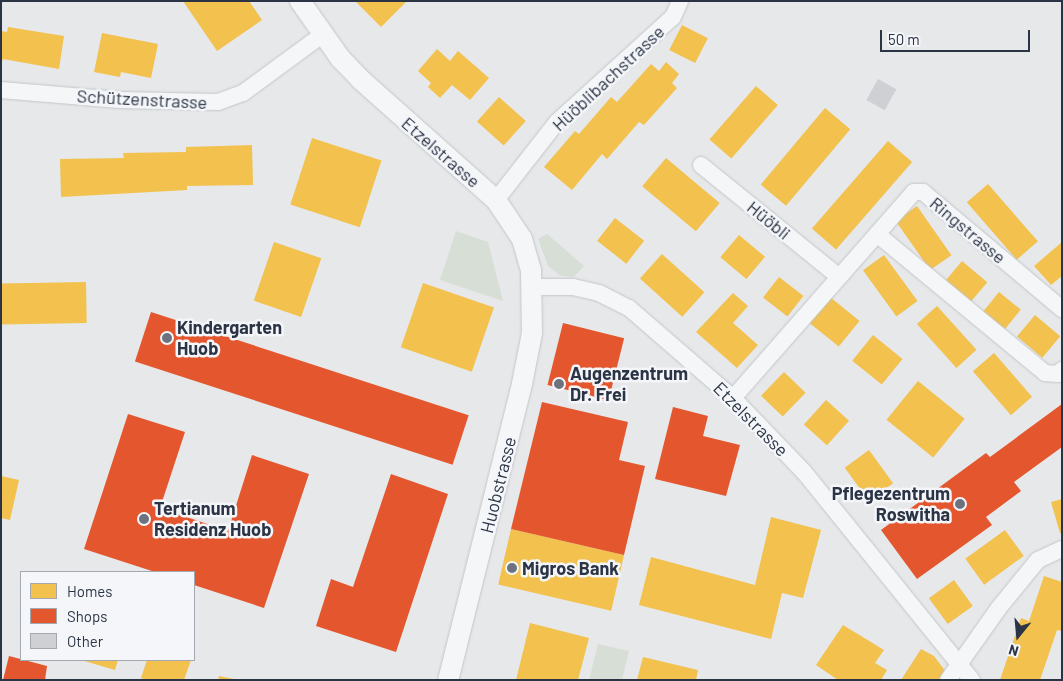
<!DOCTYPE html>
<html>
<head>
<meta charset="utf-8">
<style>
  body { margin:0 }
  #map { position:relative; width:1063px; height:681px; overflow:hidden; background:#e6e8ea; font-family:Barlow,sans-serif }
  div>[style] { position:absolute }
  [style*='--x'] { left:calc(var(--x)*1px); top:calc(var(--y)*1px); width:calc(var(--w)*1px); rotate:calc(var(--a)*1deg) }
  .green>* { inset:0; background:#d6ded6 }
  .homes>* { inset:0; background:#f2c14e; transform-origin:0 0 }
  .shops>* { inset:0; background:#e4572e; transform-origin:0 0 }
  .building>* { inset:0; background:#ced0d3; transform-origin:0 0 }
  .roads { filter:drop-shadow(0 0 1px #c4c6c8) drop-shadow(0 0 1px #c4c6c8) }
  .minor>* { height:16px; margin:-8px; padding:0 8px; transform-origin:8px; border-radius:8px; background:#f5f6f7 }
  .tertiary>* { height:20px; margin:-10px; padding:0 10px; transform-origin:10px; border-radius:10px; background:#f5f6f7 }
  .dots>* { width:14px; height:14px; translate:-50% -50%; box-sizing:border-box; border:2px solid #f4f6f9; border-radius:50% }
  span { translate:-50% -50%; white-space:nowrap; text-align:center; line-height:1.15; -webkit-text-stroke:5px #f4f6f9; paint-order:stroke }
  .street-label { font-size:18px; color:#2b3445 }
  .poi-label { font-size:18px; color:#2b3445; font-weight:700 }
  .left { translate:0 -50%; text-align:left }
  .right { translate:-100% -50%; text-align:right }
  .frame { position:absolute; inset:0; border:2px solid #2b3445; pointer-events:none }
  .legend { position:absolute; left:20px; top:571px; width:175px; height:90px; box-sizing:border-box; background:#f4f6f9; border:1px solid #a4a8b1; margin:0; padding:6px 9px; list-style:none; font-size:15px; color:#2b3445 }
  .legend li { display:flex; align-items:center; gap:10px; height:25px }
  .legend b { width:25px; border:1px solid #a4a8b1 }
  .north { position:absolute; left:993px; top:611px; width:50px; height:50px; -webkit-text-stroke:4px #f4f6f9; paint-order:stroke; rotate:197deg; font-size:14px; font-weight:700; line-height:20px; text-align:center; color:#2b3445 }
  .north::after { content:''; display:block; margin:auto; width:18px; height:22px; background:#2b3445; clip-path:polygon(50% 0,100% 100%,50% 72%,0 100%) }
  .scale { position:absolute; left:880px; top:30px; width:150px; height:22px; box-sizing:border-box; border:2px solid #2b3445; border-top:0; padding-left:6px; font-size:15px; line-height:18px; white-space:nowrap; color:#2b3445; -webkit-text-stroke:4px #f4f6f9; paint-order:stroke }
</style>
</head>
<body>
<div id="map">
  <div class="green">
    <i style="clip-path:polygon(456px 231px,488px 242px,503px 301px,440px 280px)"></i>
    <i style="clip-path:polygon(547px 234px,584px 266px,574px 277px,561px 276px,548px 266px,538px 239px)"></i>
    <i style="clip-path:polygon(598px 644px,629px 651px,622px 680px,589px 680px)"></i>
  </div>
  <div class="homes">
    <i style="clip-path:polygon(183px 1px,249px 1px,262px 20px,217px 51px)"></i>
    <i style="clip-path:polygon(355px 1px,407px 1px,381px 27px)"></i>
    <i style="left:682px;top:25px;width:29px;height:28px;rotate:27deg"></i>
    <i style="clip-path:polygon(8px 27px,64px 36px,59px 69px,3px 59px,1px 64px,1px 31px,7px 32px)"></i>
    <i style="clip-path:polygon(102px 33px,158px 44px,151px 78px,121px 72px,120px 77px,94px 72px)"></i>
    <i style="clip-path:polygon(437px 49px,450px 61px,458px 51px,489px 78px,470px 100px,452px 85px,440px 98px,428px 87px,431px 83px,418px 71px)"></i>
    <i style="clip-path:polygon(666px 62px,679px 74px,672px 83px,677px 88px,644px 125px,639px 122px,607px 159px,602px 154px,572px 190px,544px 167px,575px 131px,579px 134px,611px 97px,617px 102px,651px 64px,659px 71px)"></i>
    <i style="left:756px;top:86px;width:29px;height:71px;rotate:41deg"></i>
    <i style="left:499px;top:97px;width:36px;height:33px;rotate:42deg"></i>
    <i style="left:825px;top:108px;width:33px;height:100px;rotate:40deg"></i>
    <i style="left:312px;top:138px;width:73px;height:70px;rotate:18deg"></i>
    <i style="left:888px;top:141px;width:32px;height:116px;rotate:41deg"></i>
    <i style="clip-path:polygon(252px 145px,253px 185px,187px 186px,187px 190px,61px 197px,60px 159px,124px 158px,123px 153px,186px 152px,186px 147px)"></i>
    <i style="left:666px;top:158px;width:70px;height:37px;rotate:40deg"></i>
    <i style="left:988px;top:184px;width:76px;height:28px;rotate:49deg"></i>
    <i style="left:917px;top:206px;width:60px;height:26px;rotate:55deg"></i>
    <i style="left:615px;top:218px;width:37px;height:29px;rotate:38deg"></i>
    <i style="left:739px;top:235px;width:34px;height:29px;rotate:40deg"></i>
    <i style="left:274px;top:242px;width:50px;height:62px;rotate:19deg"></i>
    <i style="clip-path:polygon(1062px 242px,1062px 276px,1051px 285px,1034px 266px)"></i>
    <i style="left:662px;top:254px;width:57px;height:33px;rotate:42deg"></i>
    <i style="left:884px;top:255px;width:57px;height:26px;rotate:54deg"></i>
    <i style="left:962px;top:261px;width:33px;height:25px;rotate:40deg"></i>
    <i style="left:779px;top:277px;width:31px;height:26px;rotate:38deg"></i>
    <i style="left:86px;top:282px;width:41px;height:85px;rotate:89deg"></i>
    <i style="left:423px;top:283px;width:75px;height:68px;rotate:19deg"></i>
    <i style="left:999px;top:292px;width:28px;height:26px;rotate:39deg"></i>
    <i style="clip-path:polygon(733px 293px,748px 306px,733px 323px,758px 345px,737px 368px,696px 332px)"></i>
    <i style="left:830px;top:297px;width:38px;height:33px;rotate:39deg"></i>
    <i style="left:937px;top:306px;width:59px;height:27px;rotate:48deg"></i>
    <i style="left:1035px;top:315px;width:33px;height:28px;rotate:40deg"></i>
    <i style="left:873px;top:335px;width:38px;height:33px;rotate:39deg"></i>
    <i style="left:994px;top:353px;width:58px;height:28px;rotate:49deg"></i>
    <i style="left:784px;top:372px;width:30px;height:33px;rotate:44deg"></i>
    <i style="left:918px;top:381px;width:60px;height:50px;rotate:39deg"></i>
    <i style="left:826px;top:400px;width:31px;height:33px;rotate:42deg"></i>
    <i style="left:869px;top:450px;width:41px;height:30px;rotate:54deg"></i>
    <i style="clip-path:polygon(1px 476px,19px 480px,10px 520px,1px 518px)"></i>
    <i style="clip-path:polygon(1062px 499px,1062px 533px,1060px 533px,1051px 502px)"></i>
    <i style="clip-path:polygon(771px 517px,821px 530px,803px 598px,782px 593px,771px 639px,639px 605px,651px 557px,755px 585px)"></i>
    <i style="left:511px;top:529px;width:116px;height:57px;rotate:13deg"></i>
    <i style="left:1005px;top:530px;width:32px;height:49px;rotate:54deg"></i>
    <i style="clip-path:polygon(1044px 576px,1062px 582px,1062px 631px,1057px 630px,1040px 680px,1000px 680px,1021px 618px,1029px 621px)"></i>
    <i style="left:954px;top:580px;width:32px;height:31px;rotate:54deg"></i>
    <i style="clip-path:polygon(530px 623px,589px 638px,578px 680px,516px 680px)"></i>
    <i style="clip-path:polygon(843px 625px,884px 650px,875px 663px,887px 670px,881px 680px,838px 680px,816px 665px)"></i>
    <i style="clip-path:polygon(921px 649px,934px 656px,946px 672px,941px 680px,901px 680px)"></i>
    <i style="clip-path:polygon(643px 657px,698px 670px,696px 680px,637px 680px)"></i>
    <i style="clip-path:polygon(81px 660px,118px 660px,115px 670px)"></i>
    <i style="clip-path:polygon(147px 660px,191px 660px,184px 680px,145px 680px,141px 678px)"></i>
    <i style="clip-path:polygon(219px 676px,234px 679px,234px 680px,218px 680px)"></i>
  </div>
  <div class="shops">
    <i style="left:151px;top:312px;width:334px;height:52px;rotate:18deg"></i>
    <i style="left:563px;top:323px;width:63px;height:64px;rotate:14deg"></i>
    <i style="clip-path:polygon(542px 402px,628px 422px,619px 460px,645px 466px,624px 555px,511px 529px)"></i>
    <i style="clip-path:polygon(1062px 404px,1062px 447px,1014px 482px,1021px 491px,986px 517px,992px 525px,917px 579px,881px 530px,986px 453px,990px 457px)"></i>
    <i style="clip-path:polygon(673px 407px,708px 416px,703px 436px,740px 445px,726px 496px,655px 479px)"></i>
    <i style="clip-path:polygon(128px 414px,185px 432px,160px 508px,228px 531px,252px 455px,309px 474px,264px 608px,194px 585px,194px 572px,155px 572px,84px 549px)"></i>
    <i style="clip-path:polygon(391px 474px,448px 494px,396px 652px,316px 626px,331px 579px,353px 587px)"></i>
    <i style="clip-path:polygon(9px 656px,47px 666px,45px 680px,3px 680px)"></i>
  </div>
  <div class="building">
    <i style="left:878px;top:79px;width:21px;height:24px;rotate:29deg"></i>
  </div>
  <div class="roads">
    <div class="minor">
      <i style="--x:1;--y:90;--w:119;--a:4.8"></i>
      <i style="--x:120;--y:100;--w:98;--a:1.2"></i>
      <i style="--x:218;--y:102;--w:27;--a:-20"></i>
      <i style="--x:243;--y:93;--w:98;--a:-36.3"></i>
      <i style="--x:701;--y:165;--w:175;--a:39"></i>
      <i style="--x:496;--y:200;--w:99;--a:-52"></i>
      <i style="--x:557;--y:122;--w:156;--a:-42.2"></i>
      <i style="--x:673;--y:17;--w:17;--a:-66"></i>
      <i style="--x:877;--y:234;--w:218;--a:39.6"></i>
      <i style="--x:1045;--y:373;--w:13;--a:4"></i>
      <i style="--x:1058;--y:374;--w:6;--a:-45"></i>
      <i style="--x:533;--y:287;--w:40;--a:0"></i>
      <i style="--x:573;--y:287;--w:27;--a:13"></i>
      <i style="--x:599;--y:293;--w:34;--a:27"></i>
      <i style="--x:629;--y:308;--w:138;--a:40.9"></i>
      <i style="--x:733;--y:398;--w:103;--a:46.2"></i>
      <i style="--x:804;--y:472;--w:267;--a:51.1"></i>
      <i style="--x:733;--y:398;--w:274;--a:-48.7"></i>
      <i style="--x:914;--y:192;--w:9;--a:0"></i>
      <i style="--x:923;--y:192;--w:182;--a:40.1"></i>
      <i style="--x:948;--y:680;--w:87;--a:-54.8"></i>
      <i style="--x:998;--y:609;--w:63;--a:-50.8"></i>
      <i style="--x:1038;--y:560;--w:26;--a:-25"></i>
    </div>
    <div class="tertiary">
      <i style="--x:300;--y:1;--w:70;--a:54.9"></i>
      <i style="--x:340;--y:58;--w:29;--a:46"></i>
      <i style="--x:360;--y:79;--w:182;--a:41.7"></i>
      <i style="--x:496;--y:200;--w:47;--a:56.3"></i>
      <i style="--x:522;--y:239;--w:33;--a:74"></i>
      <i style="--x:531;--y:271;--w:62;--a:89.1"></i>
      <i style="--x:532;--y:333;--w:52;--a:101.1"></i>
      <i style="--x:522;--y:384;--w:305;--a:104"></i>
    </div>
  </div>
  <div class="dots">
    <i style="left:167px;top:338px;background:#6c737f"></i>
    <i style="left:559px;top:384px;background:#6c737f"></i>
    <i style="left:960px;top:504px;background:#6c737f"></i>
    <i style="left:144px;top:519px;background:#6c737f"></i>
    <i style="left:512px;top:568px;background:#6c737f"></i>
  </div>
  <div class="street-label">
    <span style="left:608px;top:78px;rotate:-43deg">Hüöblibachstrasse</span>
    <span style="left:142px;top:99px;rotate:3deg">Schützenstrasse</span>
    <span style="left:441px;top:152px;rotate:41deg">Etzelstrasse</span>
    <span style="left:769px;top:220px;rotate:39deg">Hüöbli</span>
    <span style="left:968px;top:230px;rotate:40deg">Ringstrasse</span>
    <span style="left:751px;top:419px;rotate:45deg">Etzelstrasse</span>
    <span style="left:498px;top:485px;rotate:-76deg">Huobstrasse</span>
  </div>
  <div class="poi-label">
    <span class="left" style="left:177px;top:338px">Kindergarten<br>Huob</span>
    <span class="left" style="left:570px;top:384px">Augenzentrum<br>Dr. Frei</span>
    <span class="right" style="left:950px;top:504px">Pflegezentrum<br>Roswitha</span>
    <span class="left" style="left:154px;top:519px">Tertianum<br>Residenz Huob</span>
    <span class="left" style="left:522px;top:568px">Migros Bank</span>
  </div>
  <div class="frame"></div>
  <ul class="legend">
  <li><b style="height:14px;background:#f2c14e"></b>Homes</li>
  <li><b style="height:14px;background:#e4572e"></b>Shops</li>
  <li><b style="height:14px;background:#ced0d3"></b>Other</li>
  </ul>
  <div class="north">N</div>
  <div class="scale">50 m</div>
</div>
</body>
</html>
